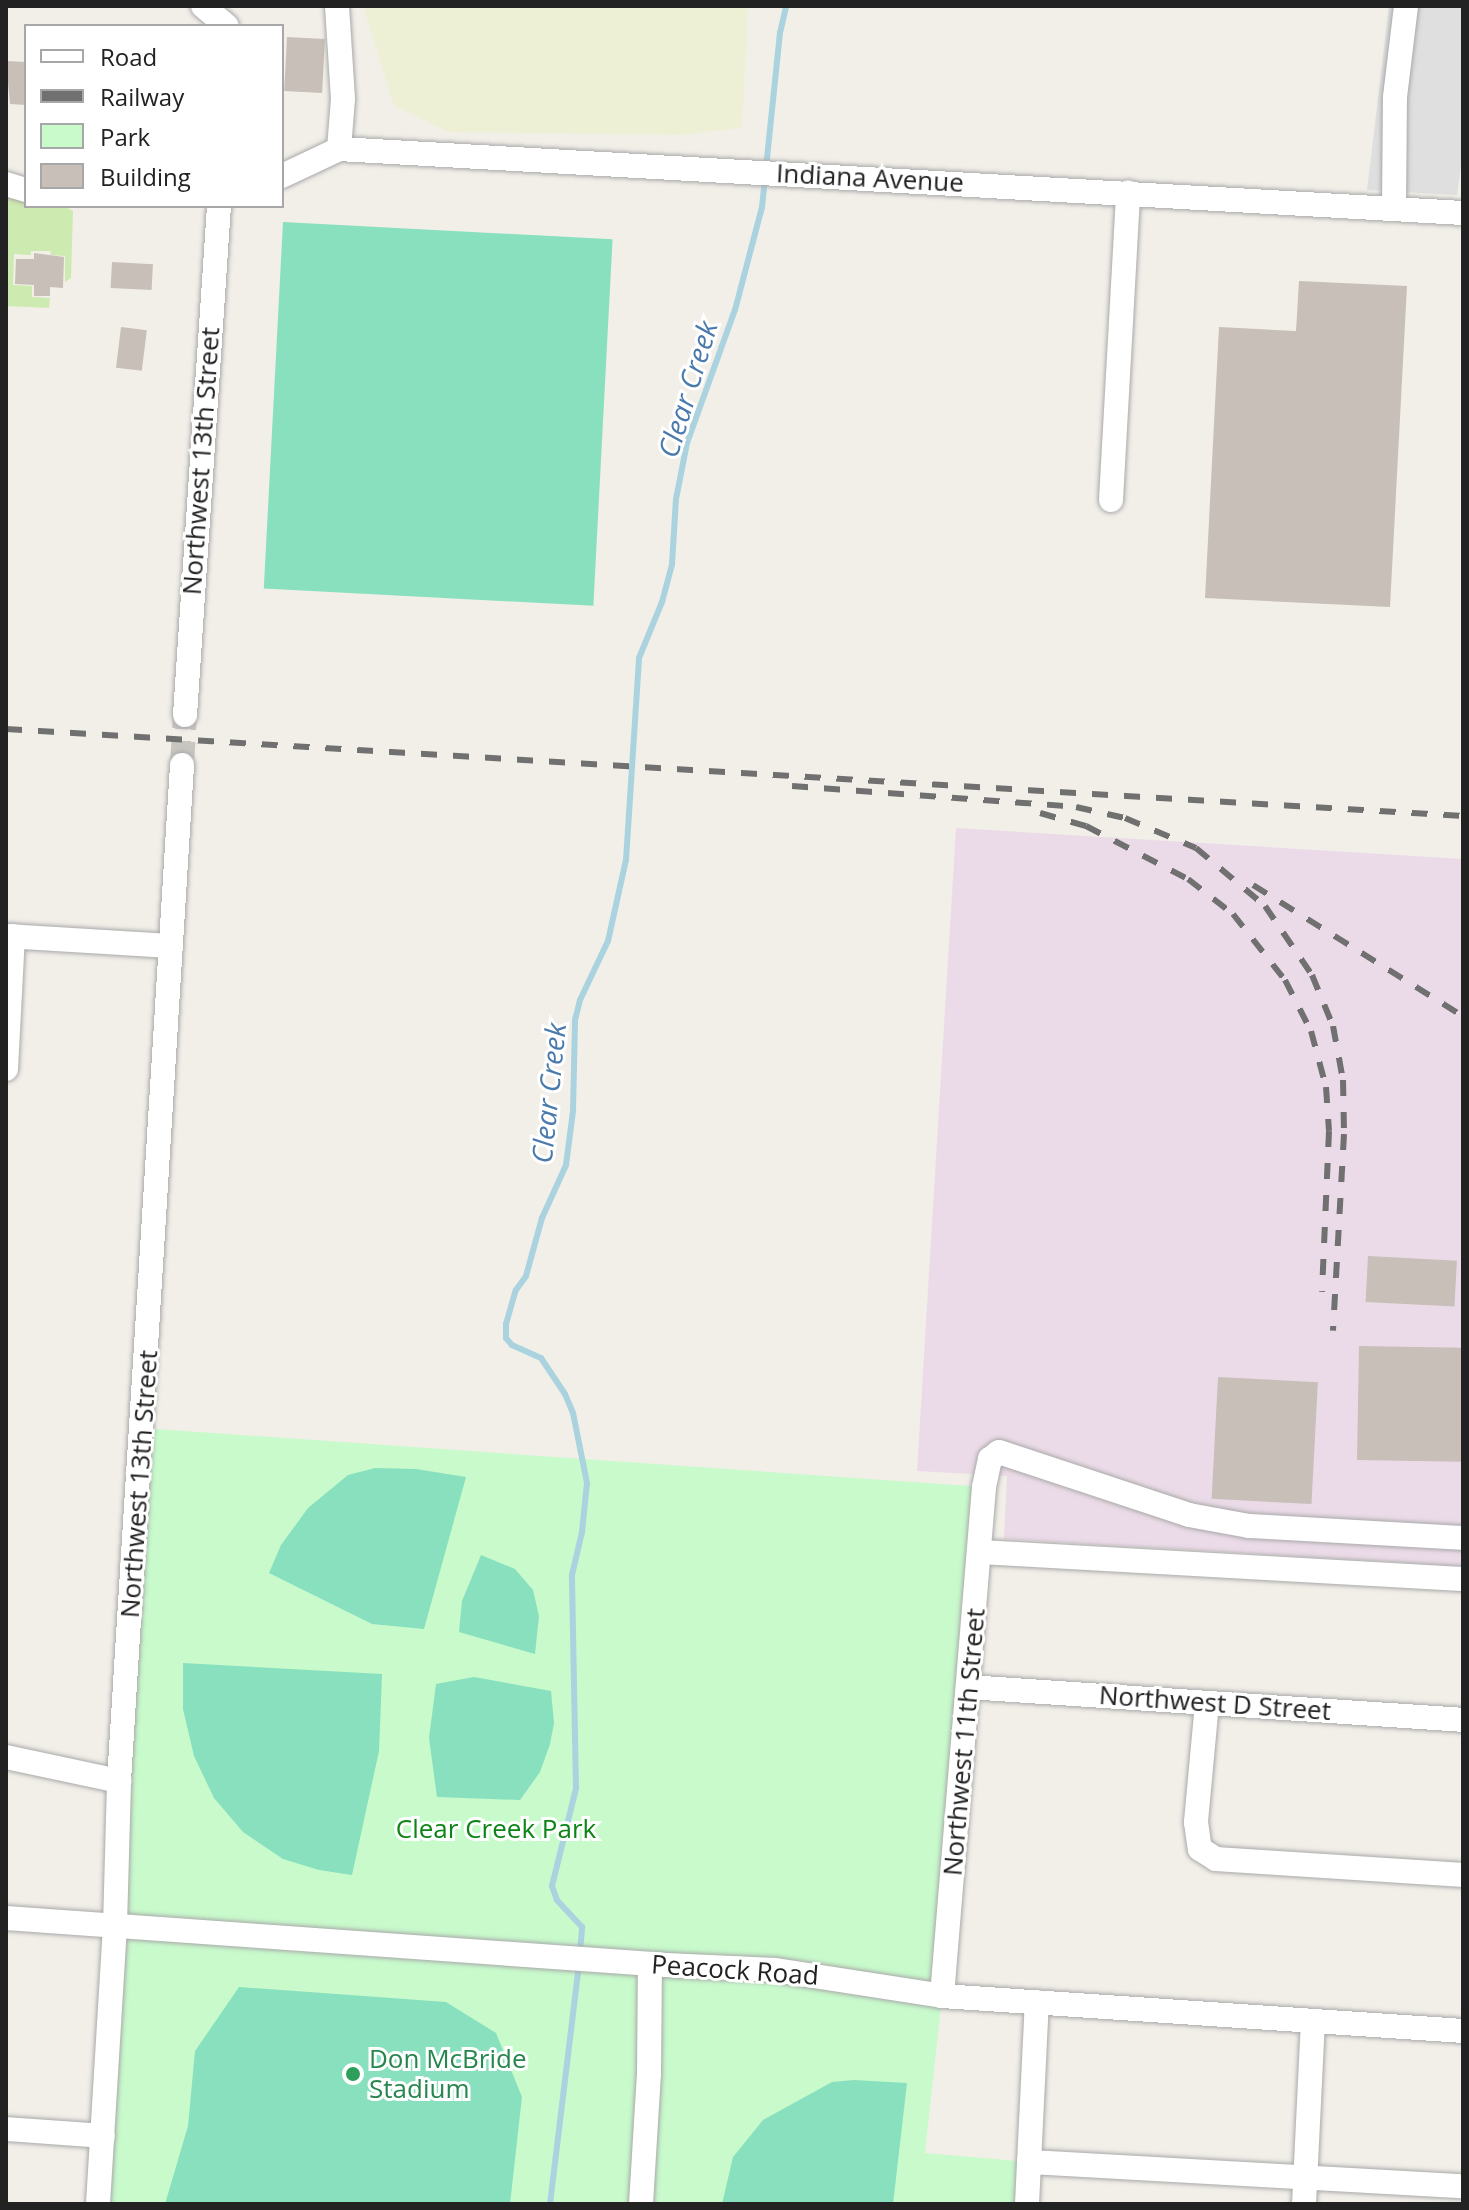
<!DOCTYPE html>
<html>
<head>
<meta charset="utf-8">
<style>
  body { margin:0 }
  #map { position:relative; width:1469px; height:2210px; overflow:hidden; background:#f2efe9; font-family:"Open Sans",sans-serif }
  div>[style] { position:absolute }
  [style*='--x'] { left:calc(var(--x)*1px); top:calc(var(--y)*1px); width:calc(var(--w)*1px); rotate:calc(var(--a)*1deg) }
  .residential>* { inset:0; background:#e0dfdf }
  .industrial>* { inset:0; background:#ebdbe8 }
  .farmland>* { inset:0; background:#eef0d5 }
  .grass>* { inset:0; background:#cdebb0 }
  .park>* { inset:0; background:#c8facc }
  .pitch>* { inset:0; background:#88e0be; transform-origin:0 0 }
  .stream>* { height:6px; margin:-3px; padding:0 3px; transform-origin:3px; border-radius:3px; background:#aad3df }
  .building>* { inset:0; background:#c7bfb8; transform-origin:0 0 }
  .minor-tunnel>* { height:24px; margin-top:-12px; transform-origin:0; background:repeating-linear-gradient(90deg,#c8c6c1 0 24px,transparent 0 36px) }
  .roads { filter:drop-shadow(0 0 2px #a9a9a9) drop-shadow(0 0 2px #a9a9a9) }
  .minor>* { height:24px; margin:-12px; padding:0 12px; transform-origin:12px; border-radius:12px; background:#fff }
  .rail>* { height:6px; margin-top:-3px; transform-origin:0; background:repeating-linear-gradient(90deg,#707070 0 16px,transparent 0 32px) }
  .dots>* { width:22px; height:22px; translate:-50% -50%; box-sizing:border-box; border:4px solid #fff; border-radius:50% }
  span { translate:-50% -50%; white-space:nowrap; text-align:center; line-height:1.15; -webkit-text-stroke:6px #fff; paint-order:stroke }
  .street-label { font-size:26px; color:#222 }
  .park-label { font-size:26px; color:#0c8416 }
  .leisure-label { font-size:26px; color:#27864d }
  .left { translate:0 -50%; text-align:left }
  .water-label { font-size:28px; color:#4a7aab; font-style:italic }
  .frame { position:absolute; inset:0; border:8px solid #222; pointer-events:none }
  .legend { position:absolute; left:24px; top:24px; width:260px; height:184px; box-sizing:border-box; background:#fff; border:2px solid #a7a7a7; margin:0; padding:10px 14px; list-style:none; font-size:24px; color:#222 }
  .legend li { display:flex; align-items:center; gap:16px; height:40px }
  .legend b { width:40px; border:2px solid #a7a7a7 }
</style>
</head>
<body>
<div id="map">
  <div class="residential">
    <i style="clip-path:polygon(1389px 6px,1463px 6px,1463px 152px,1457px 195px,1367px 190px)"></i>
  </div>
  <div class="industrial">
    <i style="clip-path:polygon(956px 828px,1463px 859px,1463px 1566px,1004px 1539px,1007px 1476px,917px 1471px)"></i>
  </div>
  <div class="farmland">
    <i style="clip-path:polygon(363px 6px,748px 6px,742px 128px,679px 135px,449px 132px,394px 106px)"></i>
  </div>
  <div class="grass">
    <i style="clip-path:polygon(6px 193px,26px 199px,26px 206px,64px 206px,73px 211px,71px 278px,65px 282px,65px 256px,51px 255px,50px 251px,31px 251px,31px 255px,14px 254px,13px 285px,32px 286px,32px 297px,50px 298px,49px 308px,6px 306px)"></i>
  </div>
  <div class="park">
    <i style="clip-path:polygon(142px 1428px,984px 1487px,948px 1942px,925px 2153px,1029px 2162px,1027px 2204px,98px 2204px)"></i>
  </div>
  <div class="pitch">
    <i style="left:283px;top:222px;width:330px;height:367px;rotate:3deg"></i>
    <i style="clip-path:polygon(375px 1468px,416px 1469px,466px 1477px,424px 1629px,372px 1624px,269px 1573px,281px 1545px,308px 1508px,348px 1475px)"></i>
    <i style="clip-path:polygon(481px 1555px,515px 1569px,533px 1590px,539px 1616px,535px 1654px,459px 1632px,462px 1601px)"></i>
    <i style="clip-path:polygon(183px 1663px,382px 1674px,379px 1751px,352px 1875px,319px 1870px,283px 1859px,243px 1832px,214px 1798px,194px 1756px,183px 1709px)"></i>
    <i style="clip-path:polygon(474px 1677px,551px 1691px,554px 1723px,550px 1744px,540px 1772px,520px 1800px,437px 1797px,429px 1738px,436px 1684px)"></i>
    <i style="clip-path:polygon(239px 1987px,446px 2002px,496px 2033px,522px 2097px,510px 2204px,165px 2204px,188px 2126px,195px 2051px)"></i>
    <i style="clip-path:polygon(854px 2080px,907px 2083px,893px 2204px,722px 2204px,733px 2157px,763px 2120px,832px 2082px)"></i>
  </div>
  <div class="stream">
    <i style="--x:766;--y:168;--w:136;--a:-84.1"></i>
    <i style="--x:780;--y:33;--w:28;--a:-77"></i>
    <i style="--x:580;--y:1952;--w:25;--a:-85"></i>
    <i style="--x:582;--y:1927;--w:37;--a:-133"></i>
    <i style="--x:557;--y:1900;--w:15;--a:-110"></i>
    <i style="--x:552;--y:1886;--w:101;--a:-76.2"></i>
    <i style="--x:576;--y:1788;--w:213;--a:-91.1"></i>
    <i style="--x:572;--y:1575;--w:44;--a:-76.9"></i>
    <i style="--x:582;--y:1532;--w:49;--a:-84.2"></i>
    <i style="--x:587;--y:1483;--w:71;--a:-101.3"></i>
    <i style="--x:573;--y:1413;--w:21;--a:-113"></i>
    <i style="--x:565;--y:1394;--w:43;--a:-123.7"></i>
    <i style="--x:541;--y:1358;--w:32;--a:-156"></i>
    <i style="--x:512;--y:1345;--w:9;--a:-131"></i>
    <i style="--x:506;--y:1338;--w:14;--a:-90"></i>
    <i style="--x:506;--y:1324;--w:35;--a:-74"></i>
    <i style="--x:516;--y:1290;--w:17;--a:-54"></i>
    <i style="--x:526;--y:1276;--w:60;--a:-74.6"></i>
    <i style="--x:542;--y:1218;--w:58;--a:-65.6"></i>
    <i style="--x:566;--y:1165;--w:54;--a:-82.6"></i>
    <i style="--x:573;--y:1111;--w:91;--a:-88.7"></i>
    <i style="--x:575;--y:1020;--w:21;--a:-76"></i>
    <i style="--x:580;--y:1000;--w:65;--a:-64.6"></i>
    <i style="--x:608;--y:941;--w:83;--a:-77.5"></i>
    <i style="--x:626;--y:860;--w:202;--a:-86.3"></i>
    <i style="--x:639;--y:658;--w:61;--a:-67.7"></i>
    <i style="--x:662;--y:602;--w:39;--a:-75"></i>
    <i style="--x:672;--y:564;--w:65;--a:-86.5"></i>
    <i style="--x:676;--y:499;--w:57;--a:-78.9"></i>
    <i style="--x:687;--y:443;--w:141;--a:-70.2"></i>
    <i style="--x:735;--y:310;--w:106;--a:-75.3"></i>
    <i style="--x:762;--y:207;--w:27;--a:-84"></i>
    <i style="--x:550;--y:2204;--w:243;--a:-83.1"></i>
  </div>
  <div class="building">
    <i style="left:287px;top:37px;width:38px;height:54px;rotate:3deg"></i>
    <i style="clip-path:polygon(6px 61px,26px 62px,26px 105px,10px 104px)"></i>
    <i style="clip-path:polygon(34px 253px,64px 257px,63px 288px,50px 287px,50px 296px,34px 296px,34px 285px,15px 284px,16px 259px,34px 259px)"></i>
    <i style="left:112px;top:262px;width:41px;height:26px;rotate:3deg"></i>
    <i style="clip-path:polygon(1299px 281px,1407px 286px,1390px 607px,1205px 598px,1219px 327px,1296px 331px)"></i>
    <i style="left:121px;top:327px;width:26px;height:41px;rotate:7deg"></i>
    <i style="left:1368px;top:1256px;width:89px;height:46px;rotate:3deg"></i>
    <i style="left:1359px;top:1346px;width:104px;height:114px;rotate:1deg"></i>
    <i style="left:1218px;top:1377px;width:100px;height:122px;rotate:3deg"></i>
  </div>
  <div class="minor-tunnel">
    <i style="--x:182;--y:765;--w:50;--a:-86.6"></i>
  </div>
  <div class="roads">
    <div class="minor">
      <i style="--x:203;--y:6;--w:31;--a:40"></i>
      <i style="--x:337;--y:6;--w:93;--a:86.3"></i>
      <i style="--x:343;--y:99;--w:50;--a:94.6"></i>
      <i style="--x:282;--y:176;--w:63;--a:-25.3"></i>
      <i style="--x:339;--y:149;--w:1126;--a:3.26"></i>
      <i style="--x:6;--y:184;--w:21;--a:17"></i>
      <i style="--x:1394;--y:208;--w:111;--a:-89.5"></i>
      <i style="--x:1395;--y:97;--w:92;--a:-83.1"></i>
      <i style="--x:1111;--y:500;--w:308;--a:-86.8"></i>
      <i style="--x:185;--y:715;--w:510;--a:-86.18"></i>
      <i style="--x:6;--y:936;--w:165;--a:3.5"></i>
      <i style="--x:6;--y:1069;--w:133;--a:-87"></i>
      <i style="--x:979;--y:1552;--w:485;--a:3.2"></i>
      <i style="--x:968;--y:1687;--w:496;--a:3.8"></i>
      <i style="--x:1207;--y:1703;--w:120;--a:95.3"></i>
      <i style="--x:1196;--y:1822;--w:27;--a:82"></i>
      <i style="--x:1200;--y:1849;--w:19;--a:32"></i>
      <i style="--x:1216;--y:1859;--w:248;--a:3.7"></i>
      <i style="--x:6;--y:1757;--w:116;--a:12"></i>
      <i style="--x:6;--y:1918;--w:662;--a:4.07"></i>
      <i style="--x:666;--y:1965;--w:109;--a:2.6"></i>
      <i style="--x:775;--y:1970;--w:169;--a:8.8"></i>
      <i style="--x:942;--y:1996;--w:522;--a:3.84"></i>
      <i style="--x:942;--y:1996;--w:511;--a:-85.28"></i>
      <i style="--x:984;--y:1487;--w:29;--a:-78"></i>
      <i style="--x:990;--y:1459;--w:11;--a:-38"></i>
      <i style="--x:999;--y:1452;--w:200;--a:18.3"></i>
      <i style="--x:1189;--y:1515;--w:61;--a:10.4"></i>
      <i style="--x:1249;--y:1526;--w:214;--a:3.2"></i>
      <i style="--x:6;--y:2129;--w:97;--a:4.1"></i>
      <i style="--x:1029;--y:2162;--w:435;--a:3.2"></i>
      <i style="--x:98;--y:2204;--w:279;--a:-86.5"></i>
      <i style="--x:115;--y:1926;--w:145;--a:-88.4"></i>
      <i style="--x:119;--y:1781;--w:1018;--a:-86.45"></i>
      <i style="--x:641;--y:2204;--w:130;--a:-86.5"></i>
      <i style="--x:649;--y:2074;--w:110;--a:-89.5"></i>
      <i style="--x:1027;--y:2204;--w:202;--a:-87.2"></i>
      <i style="--x:1304;--y:2204;--w:182;--a:-87.2"></i>
    </div>
  </div>
  <div class="rail">
    <i style="--x:6;--y:729;--w:1460;--a:3.42"></i>
    <i style="--x:792;--y:786;--w:285;--a:4.2"></i>
    <i style="--x:1076;--y:807;--w:50;--a:12.7"></i>
    <i style="--x:1125;--y:818;--w:77;--a:22.9"></i>
    <i style="--x:1196;--y:848;--w:90;--a:40"></i>
    <i style="--x:1265;--y:906;--w:83;--a:55.7"></i>
    <i style="--x:1312;--y:975;--w:55;--a:67.6"></i>
    <i style="--x:1333;--y:1026;--w:55;--a:79.5"></i>
    <i style="--x:1343;--y:1080;--w:54;--a:88.9"></i>
    <i style="--x:1344;--y:1134;--w:197;--a:93.2"></i>
    <i style="--x:1040;--y:813;--w:48;--a:15.8"></i>
    <i style="--x:1086;--y:826;--w:115;--a:27.5"></i>
    <i style="--x:1188;--y:879;--w:57;--a:37.9"></i>
    <i style="--x:1233;--y:914;--w:84;--a:51.8"></i>
    <i style="--x:1285;--y:980;--w:57;--a:63"></i>
    <i style="--x:1311;--y:1031;--w:58;--a:75"></i>
    <i style="--x:1326;--y:1087;--w:44;--a:86.1"></i>
    <i style="--x:1329;--y:1131;--w:161;--a:92.5"></i>
    <i style="--x:1253;--y:885;--w:248;--a:32"></i>
  </div>
  <div class="dots">
    <i style="left:353px;top:2074px;background:#2e9e5b"></i>
  </div>
  <div class="street-label">
    <span style="left:870px;top:178px;rotate:3deg">Indiana Avenue</span>
    <span style="left:201px;top:461px;rotate:-86deg">Northwest 13th Street</span>
    <span style="left:139px;top:1484px;rotate:-86deg">Northwest 13th Street</span>
    <span style="left:1215px;top:1703px;rotate:4deg">Northwest D Street</span>
    <span style="left:964px;top:1742px;rotate:-85deg">Northwest 11th Street</span>
    <span style="left:735px;top:1970px;rotate:4deg">Peacock Road</span>
  </div>
  <div class="park-label">
    <span style="left:496px;top:1829px">Clear Creek Park</span>
  </div>
  <div class="leisure-label">
    <span class="left" style="left:369px;top:2074px">Don McBride<br>Stadium</span>
  </div>
  <div class="water-label">
    <span style="left:687px;top:389px;rotate:-73deg">Clear Creek</span>
    <span style="left:548px;top:1093px;rotate:-84deg">Clear Creek</span>
  </div>
  <div class="frame"></div>
  <ul class="legend">
  <li><b style="height:10px;background:#fff"></b>Road</li>
  <li><b style="height:10px;background:#707070"></b>Railway</li>
  <li><b style="height:22px;background:#c8facc"></b>Park</li>
  <li><b style="height:22px;background:#c7bfb8"></b>Building</li>
  </ul>
</div>
</body>
</html>
